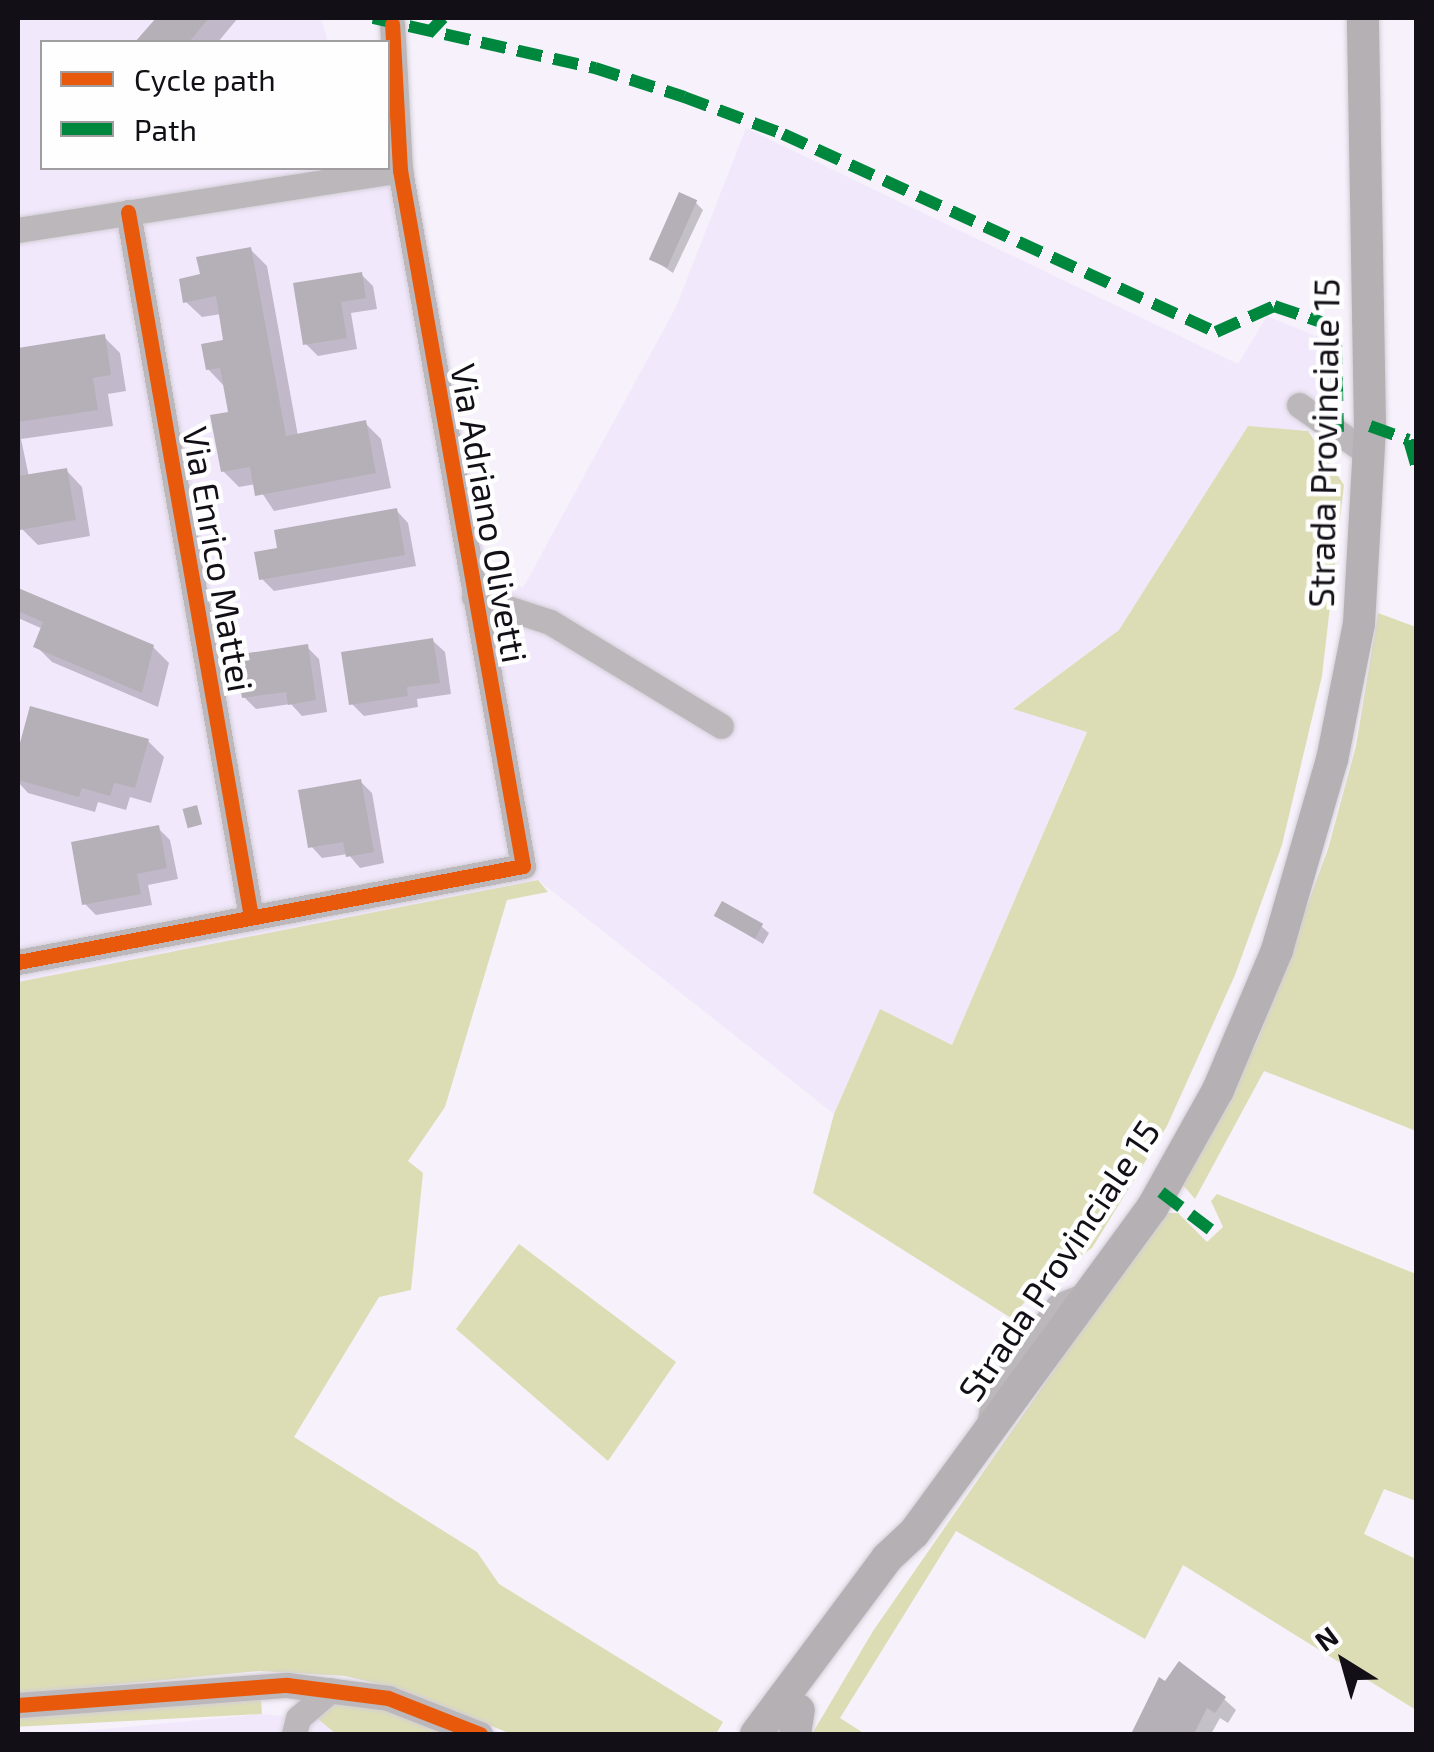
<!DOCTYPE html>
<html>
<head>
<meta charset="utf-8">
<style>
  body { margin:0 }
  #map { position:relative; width:1434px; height:1752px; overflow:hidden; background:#f6f1fb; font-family:"Exo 2",sans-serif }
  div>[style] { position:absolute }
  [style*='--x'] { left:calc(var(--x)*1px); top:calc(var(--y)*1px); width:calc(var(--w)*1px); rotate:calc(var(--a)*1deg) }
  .built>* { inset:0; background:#f2e8fc }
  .green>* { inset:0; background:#ddddb5; transform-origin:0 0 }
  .shadow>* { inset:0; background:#0003 }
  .building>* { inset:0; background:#b5b0b7; transform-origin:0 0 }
  .roads { filter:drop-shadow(0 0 2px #d2ced6) drop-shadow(0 0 2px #d2ced6) }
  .minor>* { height:25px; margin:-12.5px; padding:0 12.5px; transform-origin:12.5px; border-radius:12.5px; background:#bbb7ba }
  .major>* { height:32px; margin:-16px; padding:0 16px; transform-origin:16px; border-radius:16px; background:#b5b0b4 }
  .quiet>* { height:12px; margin-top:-6px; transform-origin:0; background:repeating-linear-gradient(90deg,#00873e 0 25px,transparent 0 37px) }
  .cycleway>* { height:15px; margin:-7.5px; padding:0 7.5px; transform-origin:7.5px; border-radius:7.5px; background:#e8590c }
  span { translate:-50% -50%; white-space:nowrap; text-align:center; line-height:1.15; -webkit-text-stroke:9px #fefefe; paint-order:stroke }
  .street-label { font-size:35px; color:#120f16 }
  .frame { position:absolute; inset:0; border:20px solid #120f16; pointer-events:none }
  .legend { position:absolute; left:40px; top:40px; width:350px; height:130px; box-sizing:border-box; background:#fefefe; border:2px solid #a09ea1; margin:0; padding:12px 18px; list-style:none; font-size:30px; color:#120f16 }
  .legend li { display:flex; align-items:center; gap:20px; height:50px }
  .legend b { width:50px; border:2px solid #a09ea1 }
  .north { position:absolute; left:1294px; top:1612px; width:100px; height:100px; -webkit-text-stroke:8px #fefefe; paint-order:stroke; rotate:323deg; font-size:28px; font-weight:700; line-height:40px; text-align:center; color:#120f16 }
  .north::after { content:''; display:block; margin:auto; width:35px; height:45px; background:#120f16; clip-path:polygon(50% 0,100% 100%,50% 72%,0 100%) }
</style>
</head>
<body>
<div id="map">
  <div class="built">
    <i style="clip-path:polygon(18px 18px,321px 18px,328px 42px,42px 42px,42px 168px,388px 168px,410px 149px,488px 574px,523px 588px,676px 307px,746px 128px,1238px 364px,1267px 316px,1325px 340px,1325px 401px,1301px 432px,1248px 427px,1119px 630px,1014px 708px,1087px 731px,952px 1046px,880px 1010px,834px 1114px,538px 880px,18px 982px)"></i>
    <i style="clip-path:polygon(262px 1714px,318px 1719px,335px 1733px,352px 1734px,53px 1734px)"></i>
  </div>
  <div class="green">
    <i style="clip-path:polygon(1248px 426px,1308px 431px,1344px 485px,1322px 676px,1282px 845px,1235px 975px,1167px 1126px,1092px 1248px,1042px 1282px,1011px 1318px,813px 1193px,834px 1114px,880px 1009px,952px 1045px,1087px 732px,1013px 709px,1119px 630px)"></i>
    <i style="clip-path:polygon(1378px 613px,1416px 627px,1416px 1131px,1264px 1071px,1195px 1199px,1182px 1184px,1257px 1042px,1328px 849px,1356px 746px)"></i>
    <i style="clip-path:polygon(538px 880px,548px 892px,507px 900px,445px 1107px,408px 1161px,423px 1173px,411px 1290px,379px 1297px,294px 1437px,477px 1552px,499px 1584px,723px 1722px,716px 1734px,511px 1734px,400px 1689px,345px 1676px,259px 1671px,18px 1694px,18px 982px)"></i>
    <i style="clip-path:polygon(1217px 1194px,1416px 1274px,1416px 1501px,1384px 1489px,1364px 1534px,1416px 1559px,1416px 1710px,1183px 1565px,1145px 1639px,956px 1531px,840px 1718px,865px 1734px,812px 1734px,873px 1631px,1163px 1213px,1178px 1213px,1207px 1242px,1223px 1227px,1211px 1201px)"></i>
    <i style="clip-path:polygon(519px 1244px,676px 1362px,608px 1461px,456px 1329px)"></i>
    <i style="left:261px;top:1697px;width:17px;height:244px;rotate:87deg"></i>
    <i style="clip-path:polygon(337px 1703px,384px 1707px,461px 1734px,335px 1733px,318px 1719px)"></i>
  </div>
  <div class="shadow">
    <i style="clip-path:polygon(159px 18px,238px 18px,218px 42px,139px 42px)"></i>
    <i style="clip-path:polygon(695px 202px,703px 210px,673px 273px,651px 258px)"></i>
    <i style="clip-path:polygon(251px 250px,267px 266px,298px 436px,365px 423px,381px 439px,391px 488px,274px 511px,256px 484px,239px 487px,223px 471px,231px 414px,224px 386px,208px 369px,226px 342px,221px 314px,202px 317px,185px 301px,202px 276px)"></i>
    <i style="clip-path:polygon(361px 274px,373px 286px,377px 309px,351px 313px,357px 349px,318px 356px,306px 344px)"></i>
    <i style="clip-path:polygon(104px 337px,120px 353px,126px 391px,108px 394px,113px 426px,21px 439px,29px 477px,66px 470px,82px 487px,90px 536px,38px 545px,22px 529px,18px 501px,18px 351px)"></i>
    <i style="clip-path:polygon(397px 511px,408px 523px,416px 566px,274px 591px,262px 579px,280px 550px)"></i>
    <i style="clip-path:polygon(18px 591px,153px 647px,169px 663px,158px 707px,52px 662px,36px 646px,43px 629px,18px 618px)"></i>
    <i style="clip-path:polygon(433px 641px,445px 652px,451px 694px,417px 699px,418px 707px,364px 716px,352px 704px)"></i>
    <i style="clip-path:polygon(307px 647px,319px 659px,327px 712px,302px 716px,291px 704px,256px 709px,244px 697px)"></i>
    <i style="clip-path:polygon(32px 709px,148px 741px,164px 757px,151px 803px,130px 797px,126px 810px,98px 802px,95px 812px,28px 793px,18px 782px,18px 759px)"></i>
    <i style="clip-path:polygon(360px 781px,372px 793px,384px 863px,360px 868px,348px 854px,322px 858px,311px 846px)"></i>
    <i style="clip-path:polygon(158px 828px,170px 840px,178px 879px,148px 885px,152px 905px,96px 915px,84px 903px)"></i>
    <i style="clip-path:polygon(717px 916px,761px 926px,769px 933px,763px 944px)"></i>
    <i style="clip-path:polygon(1160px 1681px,1224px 1699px,1236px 1710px,1228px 1723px,1220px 1718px,1211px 1734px,1134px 1734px)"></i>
  </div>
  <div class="building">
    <i style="clip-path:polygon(156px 18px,209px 18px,189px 42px,135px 42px)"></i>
    <i style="left:679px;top:192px;width:20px;height:74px;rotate:24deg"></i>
    <i style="clip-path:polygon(251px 247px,286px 436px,366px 420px,376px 473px,255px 496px,250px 467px,221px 472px,210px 415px,228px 412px,220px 368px,206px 370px,201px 344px,223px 340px,216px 296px,183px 303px,179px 279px,200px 274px,196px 257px)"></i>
    <i style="clip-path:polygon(362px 272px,366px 298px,341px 302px,347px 338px,303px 345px,293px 283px)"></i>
    <i style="clip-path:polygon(105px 334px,111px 375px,93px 378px,98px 410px,18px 422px,18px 348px)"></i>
    <i style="clip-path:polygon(67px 468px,76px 520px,20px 530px,18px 476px)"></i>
    <i style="clip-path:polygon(397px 508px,405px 555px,259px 580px,254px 552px,277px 548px,274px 530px)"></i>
    <i style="clip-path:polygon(18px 588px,154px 645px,142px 693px,33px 647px,43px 622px,18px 611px)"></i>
    <i style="clip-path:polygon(433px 638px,440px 683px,407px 687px,408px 696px,349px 705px,341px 652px)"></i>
    <i style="clip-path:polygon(308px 644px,316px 700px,288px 705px,286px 692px,242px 698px,235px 655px)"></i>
    <i style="clip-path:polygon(30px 706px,149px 739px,135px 788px,114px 783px,110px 796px,82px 788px,79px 797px,18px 780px,18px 750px)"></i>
    <i style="clip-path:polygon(361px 779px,374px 852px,346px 857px,343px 842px,308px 848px,298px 790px)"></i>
    <i style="left:197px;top:805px;width:20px;height:15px;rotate:75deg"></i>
    <i style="clip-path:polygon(159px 825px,167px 868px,137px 874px,141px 894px,82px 905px,71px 842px)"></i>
    <i style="left:722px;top:901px;width:47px;height:17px;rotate:29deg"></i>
    <i style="clip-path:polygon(1179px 1661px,1226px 1697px,1215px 1713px,1207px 1708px,1194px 1734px,1131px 1734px,1159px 1677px,1165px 1681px)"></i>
  </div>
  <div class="roads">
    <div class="minor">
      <i style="--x:128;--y:212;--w:716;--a:80.1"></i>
      <i style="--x:18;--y:230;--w:387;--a:-8.9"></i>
      <i style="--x:1299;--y:405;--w:85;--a:35"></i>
      <i style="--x:474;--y:597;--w:80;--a:18.2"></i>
      <i style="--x:550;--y:622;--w:200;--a:31.3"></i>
      <i style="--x:18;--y:962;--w:514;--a:-10.76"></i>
      <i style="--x:523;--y:866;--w:707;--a:-100.02"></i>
      <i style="--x:400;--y:170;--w:146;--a:-93.1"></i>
      <i style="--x:988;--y:1430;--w:36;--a:-80"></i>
      <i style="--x:994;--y:1395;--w:110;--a:-54.3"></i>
      <i style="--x:1058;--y:1306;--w:35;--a:-22"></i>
      <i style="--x:18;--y:1705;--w:270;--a:-4.3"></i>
      <i style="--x:287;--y:1685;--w:102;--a:7.3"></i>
      <i style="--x:388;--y:1698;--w:99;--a:21.4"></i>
      <i style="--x:294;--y:1734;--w:16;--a:-76"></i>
      <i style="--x:298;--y:1718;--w:43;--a:-40.3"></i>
    </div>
    <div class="major">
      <i style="--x:756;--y:1734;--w:219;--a:-53.3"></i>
      <i style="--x:887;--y:1558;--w:37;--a:-43"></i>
      <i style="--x:914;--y:1533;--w:403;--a:-53.8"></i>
      <i style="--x:1152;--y:1208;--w:135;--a:-60.8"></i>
      <i style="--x:1218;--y:1090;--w:152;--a:-67.1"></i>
      <i style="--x:1277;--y:950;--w:198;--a:-73.9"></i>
      <i style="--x:1332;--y:760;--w:139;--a:-78.8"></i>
      <i style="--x:1359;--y:624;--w:198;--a:-86.8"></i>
      <i style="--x:1370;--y:426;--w:408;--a:-91"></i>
      <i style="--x:795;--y:1734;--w:24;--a:-81"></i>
    </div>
  </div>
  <div class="quiet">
    <i style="--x:373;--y:18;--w:228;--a:12.7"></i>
    <i style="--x:595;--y:68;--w:94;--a:18"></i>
    <i style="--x:684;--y:97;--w:106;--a:20.5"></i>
    <i style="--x:783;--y:134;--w:476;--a:24.6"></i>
    <i style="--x:1216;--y:332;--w:64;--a:-24.1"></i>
    <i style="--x:1274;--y:306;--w:50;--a:18.8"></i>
    <i style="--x:1321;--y:322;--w:23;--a:49"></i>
    <i style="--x:1336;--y:339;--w:93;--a:88.8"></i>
    <i style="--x:428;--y:34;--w:22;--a:-47"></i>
    <i style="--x:1370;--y:426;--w:41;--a:19.7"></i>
    <i style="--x:1409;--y:440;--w:26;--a:74"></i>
    <i style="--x:1161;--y:1192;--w:68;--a:37.2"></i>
  </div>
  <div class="cycleway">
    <i style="--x:128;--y:212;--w:716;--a:80.1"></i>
    <i style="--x:18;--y:962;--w:514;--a:-10.76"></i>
    <i style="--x:523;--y:866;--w:707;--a:-100.02"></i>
    <i style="--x:400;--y:170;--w:146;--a:-93.1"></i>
    <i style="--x:18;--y:1705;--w:270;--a:-4.3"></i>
    <i style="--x:287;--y:1685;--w:102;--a:7.3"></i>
    <i style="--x:388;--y:1698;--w:99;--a:21.4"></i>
  </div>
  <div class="street-label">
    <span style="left:1323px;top:443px;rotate:-89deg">Strada Provinciale 15</span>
    <span style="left:490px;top:513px;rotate:80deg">Via Adriano Olivetti</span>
    <span style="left:219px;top:559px;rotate:80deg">Via Enrico Mattei</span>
    <span style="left:1058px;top:1260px;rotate:-56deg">Strada Provinciale 15</span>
  </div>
  <div class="frame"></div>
  <ul class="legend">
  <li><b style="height:12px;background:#e8590c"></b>Cycle path</li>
  <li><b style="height:12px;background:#00873e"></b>Path</li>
  </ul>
  <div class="north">N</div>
</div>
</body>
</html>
